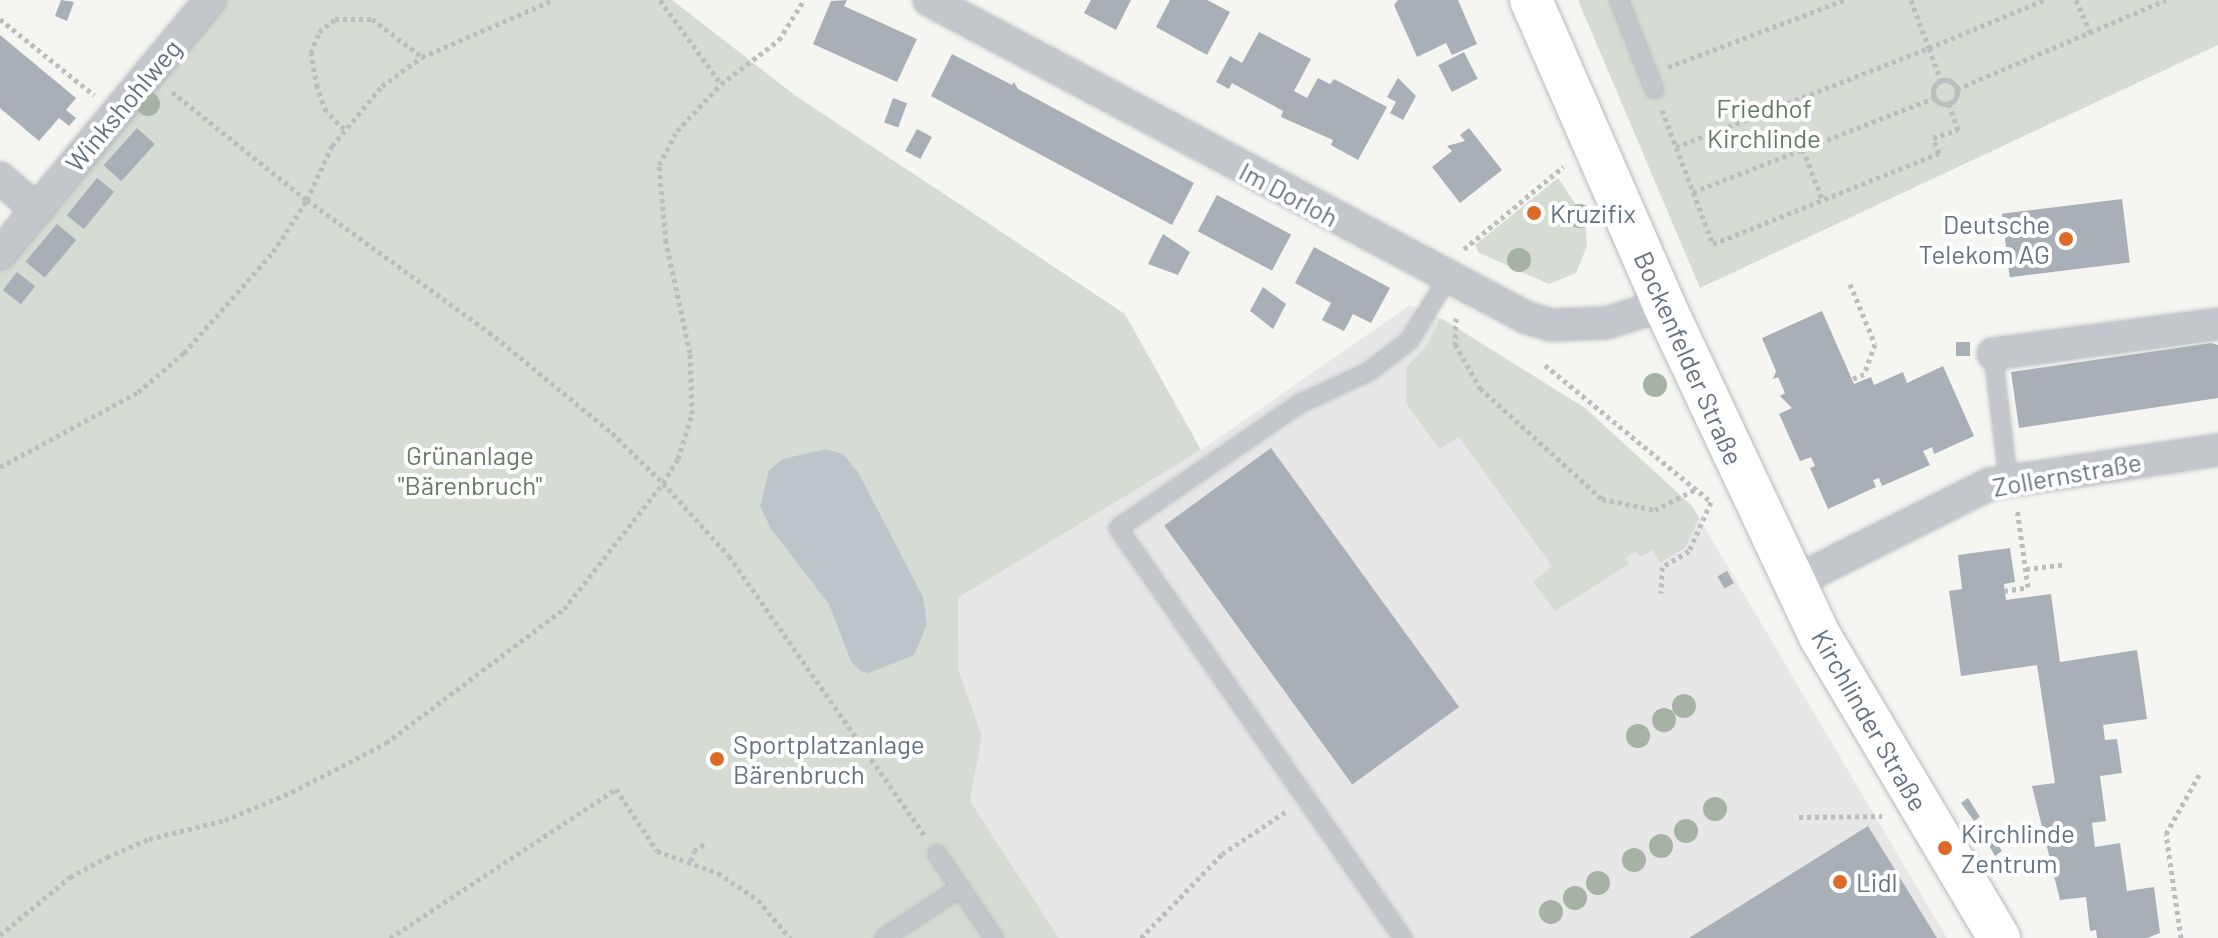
<!DOCTYPE html>
<html>
<head>
<meta charset="utf-8">
<style>
  body { margin:0 }
  #map { position:relative; width:2218px; height:938px; overflow:hidden; background:#f5f6f2; font-family:Barlow,sans-serif }
  div>[style] { position:absolute }
  [style*='--x'] { left:calc(var(--x)*1px); top:calc(var(--y)*1px); width:calc(var(--w)*1px); rotate:calc(var(--a)*1deg) }
  .built>* { inset:0; background:#e6e7e6 }
  .green>* { inset:0; background:#d6dcd3 }
  .water>* { inset:0; background:#bcc5ca }
  .building>* { inset:0; background:#a9afb6; transform-origin:0 0 }
  .path>* { height:5px; margin-top:-2.5px; transform-origin:0; background:repeating-linear-gradient(90deg,#bbbdbf 0 4px,transparent 0 8px) }
  .path>.ring { margin:-2.5px; padding:0; box-sizing:content-box; background:none; border:5px solid #bbbdbf; border-radius:50% }
  .roads { filter:drop-shadow(0 0 2px #b6b9be) drop-shadow(0 0 2px #b6b9be) }
  .service>* { height:16px; margin:-8px; padding:0 8px; transform-origin:8px; border-radius:8px; background:#c3c6ca }
  .minor>* { height:30px; margin:-15px; padding:0 15px; transform-origin:15px; border-radius:15px; background:#c3c6ca }
  .secondary>* { height:42px; margin:-21px; padding:0 21px; transform-origin:21px; border-radius:21px; background:#fff }
  .trees>* { width:24px; height:24px; margin:-12px; border-radius:50%; background:#a6b2a4 }
  .dots>* { width:22px; height:22px; translate:-50% -50%; box-sizing:border-box; border:4px solid #fff; border-radius:50% }
  span { translate:-50% -50%; white-space:nowrap; text-align:center; line-height:1.15; -webkit-text-stroke:8px #fff; paint-order:stroke }
  .street-label { font-size:26px; color:#657282 }
  .park-label { font-size:26px; color:#667a64 }
  .poi-label { font-size:26px; color:#657282 }
  .left { translate:0 -50%; text-align:left }
  .right { translate:-100% -50%; text-align:right }
</style>
</head>
<body>
<div id="map">
  <div class="built">
    <i style="clip-path:polygon(1410px 305px,1447px 321px,1585px 408px,1692px 506px,1947px 938px,1059px 938px,970px 801px,982px 736px,959px 671px,958px 598px,1201px 450px)"></i>
  </div>
  <div class="green">
    <i style="clip-path:polygon(210px 0,672px 0,796px 96px,1125px 314px,1201px 450px,958px 598px,959px 671px,982px 736px,970px 801px,1059px 938px,0 938px,0 254px)"></i>
    <i style="clip-path:polygon(1578px 0,2218px 0,2218px 45px,1700px 288px)"></i>
    <i style="clip-path:polygon(1558px 178px,1585px 218px,1587px 246px,1576px 273px,1549px 284px,1479px 253px,1475px 245px)"></i>
    <i style="clip-path:polygon(1440px 318px,1585px 408px,1692px 506px,1699px 518px,1685px 548px,1660px 563px,1653px 550px,1640px 557px,1636px 551px,1626px 558px,1629px 564px,1555px 611px,1533px 582px,1552px 566px,1459px 437px,1439px 449px,1406px 403px,1406px 368px,1427px 345px)"></i>
  </div>
  <div class="water">
    <i style="clip-path:polygon(826px 449px,843px 454px,858px 472px,923px 597px,927px 624px,914px 655px,869px 673px,860px 671px,851px 661px,829px 604px,771px 529px,760px 506px,769px 470px,783px 459px)"></i>
  </div>
  <div class="building">
    <i style="clip-path:polygon(61px 0,74px 2px,67px 21px,55px 16px)"></i>
    <i style="clip-path:polygon(847px 0,844px 6px,917px 39px,897px 82px,813px 44px,831px 1px)"></i>
    <i style="clip-path:polygon(1091px 0,1131px 0,1116px 30px,1084px 13px)"></i>
    <i style="clip-path:polygon(1170px 0,1207px 0,1230px 12px,1207px 55px,1156px 27px)"></i>
    <i style="clip-path:polygon(1398px 0,1458px 0,1477px 44px,1452px 55px,1446px 43px,1417px 57px,1394px 5px)"></i>
    <i style="clip-path:polygon(1259px 32px,1311px 59px,1294px 91px,1307px 98px,1318px 78px,1330px 84px,1334px 79px,1387px 107px,1358px 160px,1331px 145px,1333px 140px,1281px 117px,1283px 111px,1232px 83px,1229px 89px,1216px 82px,1230px 56px,1242px 63px)"></i>
    <i style="clip-path:polygon(0 35px,76px 98px,66px 110px,76px 118px,69px 126px,59px 118px,39px 141px,0 108px)"></i>
    <i style="left:1464px;top:52px;width:30px;height:29px;rotate:63deg"></i>
    <i style="clip-path:polygon(952px 54px,1012px 85px,1014px 82px,1018px 89px,1194px 183px,1172px 225px,931px 96px)"></i>
    <i style="clip-path:polygon(1398px 78px,1416px 96px,1403px 120px,1390px 113px,1396px 102px,1387px 97px)"></i>
    <i style="left:893px;top:98px;width:15px;height:26px;rotate:20deg"></i>
    <i style="left:137px;top:128px;width:24px;height:50px;rotate:42deg"></i>
    <i style="clip-path:polygon(1469px 128px,1502px 170px,1460px 203px,1432px 167px,1452px 151px,1447px 146px,1465px 141px,1460px 135px)"></i>
    <i style="left:917px;top:129px;width:17px;height:25px;rotate:28deg"></i>
    <i style="left:97px;top:178px;width:22px;height:48px;rotate:39deg"></i>
    <i style="left:1217px;top:195px;width:84px;height:41px;rotate:28deg"></i>
    <i style="left:2122px;top:199px;width:64px;height:121px;rotate:83deg"></i>
    <i style="left:57px;top:224px;width:25px;height:49px;rotate:40deg"></i>
    <i style="clip-path:polygon(1163px 234px,1190px 252px,1178px 275px,1148px 264px)"></i>
    <i style="clip-path:polygon(1314px 247px,1390px 288px,1371px 323px,1353px 314px,1344px 331px,1322px 320px,1331px 303px,1295px 283px)"></i>
    <i style="left:17px;top:272px;width:23px;height:23px;rotate:38deg"></i>
    <i style="clip-path:polygon(1263px 287px,1286px 304px,1273px 329px,1250px 311px)"></i>
    <i style="clip-path:polygon(1822px 311px,1854px 384px,1871px 377px,1874px 385px,1903px 372px,1907px 383px,1943px 366px,1974px 436px,1934px 454px,1932px 447px,1923px 451px,1930px 465px,1882px 486px,1879px 478px,1873px 480px,1876px 487px,1828px 509px,1810px 468px,1815px 466px,1811px 457px,1800px 461px,1779px 414px,1792px 408px,1780px 396px,1785px 393px,1778px 377px,1773px 379px,1776px 371px,1762px 338px)"></i>
    <i style="left:1970px;top:342px;width:14px;height:14px;rotate:90deg"></i>
    <i style="clip-path:polygon(2211px 343px,2218px 345px,2218px 398px,2019px 428px,2011px 372px)"></i>
    <i style="left:1271px;top:448px;width:320px;height:132px;rotate:54deg"></i>
    <i style="clip-path:polygon(2010px 548px,2015px 582px,2004px 584px,2006px 600px,2051px 594px,2060px 662px,2137px 650px,2147px 719px,2103px 725px,2105px 740px,2117px 739px,2122px 773px,2100px 776px,2106px 821px,2092px 823px,2095px 847px,2120px 843px,2127px 891px,2154px 887px,2160px 933px,2147px 938px,2097px 938px,2096px 930px,2090px 931px,2086px 897px,2060px 900px,2032px 786px,2055px 783px,2037px 665px,1961px 676px,1949px 591px,1962px 589px,1958px 555px)"></i>
    <i style="left:1727px;top:571px;width:14px;height:11px;rotate:60deg"></i>
    <i style="clip-path:polygon(1968px 798px,1980px 817px,1974px 821px,1961px 803px)"></i>
    <i style="clip-path:polygon(1868px 826px,1937px 938px,1689px 938px)"></i>
    <i style="clip-path:polygon(1990px 833px,2002px 851px,1995px 856px,1984px 837px)"></i>
  </div>
  <div class="path">
    <i style="--x:660;--y:0;--w:104;--a:54"></i>
    <i style="--x:1911;--y:0;--w:51;--a:69.4"></i>
    <i style="--x:1929;--y:48;--w:125;--a:-22.7"></i>
    <i style="--x:2076;--y:0;--w:37;--a:66"></i>
    <i style="--x:0;--y:19;--w:121;--a:39"></i>
    <i style="--x:1668;--y:67;--w:188;--a:-20.8"></i>
    <i class="ring" style="left:1933px;top:80px;width:19px;height:19px"></i>
    <i style="--x:1957;--y:89;--w:227;--a:-23.1"></i>
    <i style="--x:172;--y:92;--w:173;--a:38.7"></i>
    <i style="--x:307;--y:200;--w:225;--a:36"></i>
    <i style="--x:489;--y:332;--w:159;--a:39.4"></i>
    <i style="--x:612;--y:433;--w:71;--a:44.4"></i>
    <i style="--x:663;--y:483;--w:98;--a:47.9"></i>
    <i style="--x:729;--y:556;--w:343;--a:55"></i>
    <i style="--x:1662;--y:110;--w:143;--a:69.2"></i>
    <i style="--x:1713;--y:244;--w:244;--a:-21.9"></i>
    <i style="--x:1939;--y:153;--w:16;--a:-112"></i>
    <i style="--x:1933;--y:138;--w:26;--a:-18"></i>
    <i style="--x:1958;--y:130;--w:28;--a:-109"></i>
    <i style="--x:344;--y:129;--w:25;--a:-135"></i>
    <i style="--x:326;--y:111;--w:26;--a:-111"></i>
    <i style="--x:317;--y:87;--w:35;--a:-100"></i>
    <i style="--x:311;--y:53;--w:22;--a:-69"></i>
    <i style="--x:319;--y:32;--w:21;--a:-39"></i>
    <i style="--x:335;--y:19;--w:37;--a:0"></i>
    <i style="--x:372;--y:19;--w:63;--a:37.2"></i>
    <i style="--x:1676;--y:147;--w:272;--a:-21.4"></i>
    <i style="--x:1929;--y:48;--w:35;--a:70"></i>
    <i style="--x:1803;--y:149;--w:53;--a:69.2"></i>
    <i style="--x:1693;--y:192;--w:259;--a:-21.3"></i>
    <i style="--x:1464;--y:249;--w:129;--a:-39.6"></i>
    <i style="--x:1850;--y:284;--w:65;--a:67.4"></i>
    <i style="--x:1875;--y:344;--w:32;--a:110"></i>
    <i style="--x:1864;--y:374;--w:13;--a:157"></i>
    <i style="--x:1456;--y:318;--w:26;--a:92"></i>
    <i style="--x:1455;--y:344;--w:51;--a:60.4"></i>
    <i style="--x:1480;--y:388;--w:165;--a:42.3"></i>
    <i style="--x:1602;--y:499;--w:54;--a:11.7"></i>
    <i style="--x:1655;--y:510;--w:46;--a:-27.1"></i>
    <i style="--x:1545;--y:365;--w:215;--a:39.5"></i>
    <i style="--x:1711;--y:502;--w:54;--a:114.2"></i>
    <i style="--x:1689;--y:551;--w:31;--a:149"></i>
    <i style="--x:1662;--y:567;--w:26;--a:92"></i>
    <i style="--x:0;--y:467;--w:157;--a:-28.5"></i>
    <i style="--x:138;--y:392;--w:60;--a:-40.3"></i>
    <i style="--x:184;--y:353;--w:135;--a:-48.6"></i>
    <i style="--x:273;--y:252;--w:62;--a:-56.8"></i>
    <i style="--x:307;--y:200;--w:60;--a:-65.2"></i>
    <i style="--x:332;--y:146;--w:78;--a:-50.2"></i>
    <i style="--x:382;--y:86;--w:49;--a:-35.9"></i>
    <i style="--x:422;--y:57;--w:143;--a:-23.5"></i>
    <i style="--x:2026;--y:569;--w:38;--a:-7"></i>
    <i style="--x:2004;--y:591;--w:24;--a:-9"></i>
    <i style="--x:2028;--y:587;--w:79;--a:-98"></i>
    <i style="--x:1799;--y:817;--w:83;--a:-0.7"></i>
    <i style="--x:691;--y:861;--w:10;--a:-73"></i>
    <i style="--x:694;--y:851;--w:14;--a:-34"></i>
    <i style="--x:0;--y:935;--w:91;--a:-39.6"></i>
    <i style="--x:70;--y:877;--w:42;--a:-28.4"></i>
    <i style="--x:107;--y:857;--w:46;--a:-23.2"></i>
    <i style="--x:149;--y:839;--w:78;--a:-14"></i>
    <i style="--x:225;--y:820;--w:73;--a:-22.7"></i>
    <i style="--x:292;--y:792;--w:106;--a:-27.5"></i>
    <i style="--x:386;--y:743;--w:223;--a:-37"></i>
    <i style="--x:564;--y:609;--w:160;--a:-51.8"></i>
    <i style="--x:663;--y:483;--w:28;--a:-58"></i>
    <i style="--x:678;--y:459;--w:47;--a:-72.7"></i>
    <i style="--x:692;--y:414;--w:61;--a:-91.9"></i>
    <i style="--x:690;--y:353;--w:114;--a:-102.2"></i>
    <i style="--x:666;--y:242;--w:77;--a:-95.2"></i>
    <i style="--x:659;--y:165;--w:38;--a:-62"></i>
    <i style="--x:677;--y:131;--w:64;--a:-46.9"></i>
    <i style="--x:721;--y:84;--w:73;--a:-37.2"></i>
    <i style="--x:779;--y:40;--w:47;--a:-58"></i>
    <i style="--x:390;--y:938;--w:271;--a:-33.4"></i>
    <i style="--x:616;--y:789;--w:74;--a:56.5"></i>
    <i style="--x:657;--y:851;--w:65;--a:19.8"></i>
    <i style="--x:718;--y:873;--w:48;--a:34"></i>
    <i style="--x:758;--y:900;--w:50;--a:49.9"></i>
    <i style="--x:1141;--y:938;--w:117;--a:-46"></i>
    <i style="--x:1222;--y:854;--w:79;--a:-33.7"></i>
    <i style="--x:2181;--y:938;--w:105;--a:-98.2"></i>
    <i style="--x:2166;--y:834;--w:68;--a:-60.8"></i>
  </div>
  <div class="roads">
    <div class="service">
      <i style="--x:1619;--y:0;--w:96;--a:68.5"></i>
      <i style="--x:1993;--y:354;--w:125;--a:83.1"></i>
      <i style="--x:937;--y:854;--w:102;--a:55.8"></i>
      <i style="--x:884;--y:938;--w:91;--a:-33.3"></i>
      <i style="--x:1403;--y:938;--w:499;--a:-124.8"></i>
      <i style="--x:1118;--y:528;--w:219;--a:-34.4"></i>
      <i style="--x:1299;--y:404;--w:76;--a:-24.9"></i>
      <i style="--x:1368;--y:372;--w:51;--a:-37.1"></i>
      <i style="--x:1409;--y:341;--w:75;--a:-58.6"></i>
    </div>
    <div class="minor">
      <i style="--x:929;--y:0;--w:677;--a:28"></i>
      <i style="--x:1527;--y:318;--w:25;--a:16"></i>
      <i style="--x:1551;--y:325;--w:55;--a:-2.1"></i>
      <i style="--x:1606;--y:323;--w:61;--a:-17.2"></i>
      <i style="--x:0;--y:178;--w:49;--a:40.9"></i>
      <i style="--x:0;--y:254;--w:330;--a:-50.4"></i>
      <i style="--x:1993;--y:354;--w:227;--a:-7.6"></i>
      <i style="--x:1794;--y:582;--w:219;--a:-26.6"></i>
      <i style="--x:1990;--y:484;--w:231;--a:-8.5"></i>
    </div>
    <div class="secondary">
      <i style="--x:1531;--y:0;--w:333;--a:66.4"></i>
      <i style="--x:1664;--y:305;--w:368;--a:64.8"></i>
      <i style="--x:1821;--y:638;--w:349;--a:59.3"></i>
    </div>
  </div>
  <div class="trees">
    <i style="left:148px;top:104px"></i>
    <i style="left:1580px;top:216px"></i>
    <i style="left:1519px;top:260px"></i>
    <i style="left:1655px;top:385px"></i>
    <i style="left:1684px;top:706px"></i>
    <i style="left:1664px;top:720px"></i>
    <i style="left:1638px;top:736px"></i>
    <i style="left:1715px;top:809px"></i>
    <i style="left:1686px;top:831px"></i>
    <i style="left:1661px;top:846px"></i>
    <i style="left:1634px;top:860px"></i>
    <i style="left:1598px;top:883px"></i>
    <i style="left:1575px;top:898px"></i>
    <i style="left:1551px;top:912px"></i>
  </div>
  <div class="dots">
    <i style="left:1534px;top:213px;background:#de6a2a"></i>
    <i style="left:2066px;top:239px;background:#de6a2a"></i>
    <i style="left:717px;top:759px;background:#de6a2a"></i>
    <i style="left:1945px;top:848px;background:#de6a2a"></i>
    <i style="left:1840px;top:882px;background:#de6a2a"></i>
  </div>
  <div class="street-label">
    <span style="left:123px;top:105px;rotate:-50deg">Winkshohlweg</span>
    <span style="left:1289px;top:194px;rotate:28deg">Im Dorloh</span>
    <span style="left:1689px;top:358px;rotate:66deg">Bockenfelder Straße</span>
    <span style="left:2067px;top:474px;rotate:-10deg">Zollernstraße</span>
    <span style="left:1870px;top:720px;rotate:60deg">Kirchlinder Straße</span>
  </div>
  <div class="park-label">
    <span style="left:1764px;top:123px">Friedhof<br>Kirchlinde</span>
    <span style="left:470px;top:470px">Grünanlage<br>"Bärenbruch"</span>
  </div>
  <div class="poi-label">
    <span class="left" style="left:1550px;top:213px">Kruzifix</span>
    <span class="right" style="left:2050px;top:239px">Deutsche<br>Telekom AG</span>
    <span class="left" style="left:733px;top:759px">Sportplatzanlage<br>Bärenbruch</span>
    <span class="left" style="left:1961px;top:848px">Kirchlinde<br>Zentrum</span>
    <span class="left" style="left:1856px;top:882px">Lidl</span>
  </div>
</div>
</body>
</html>
